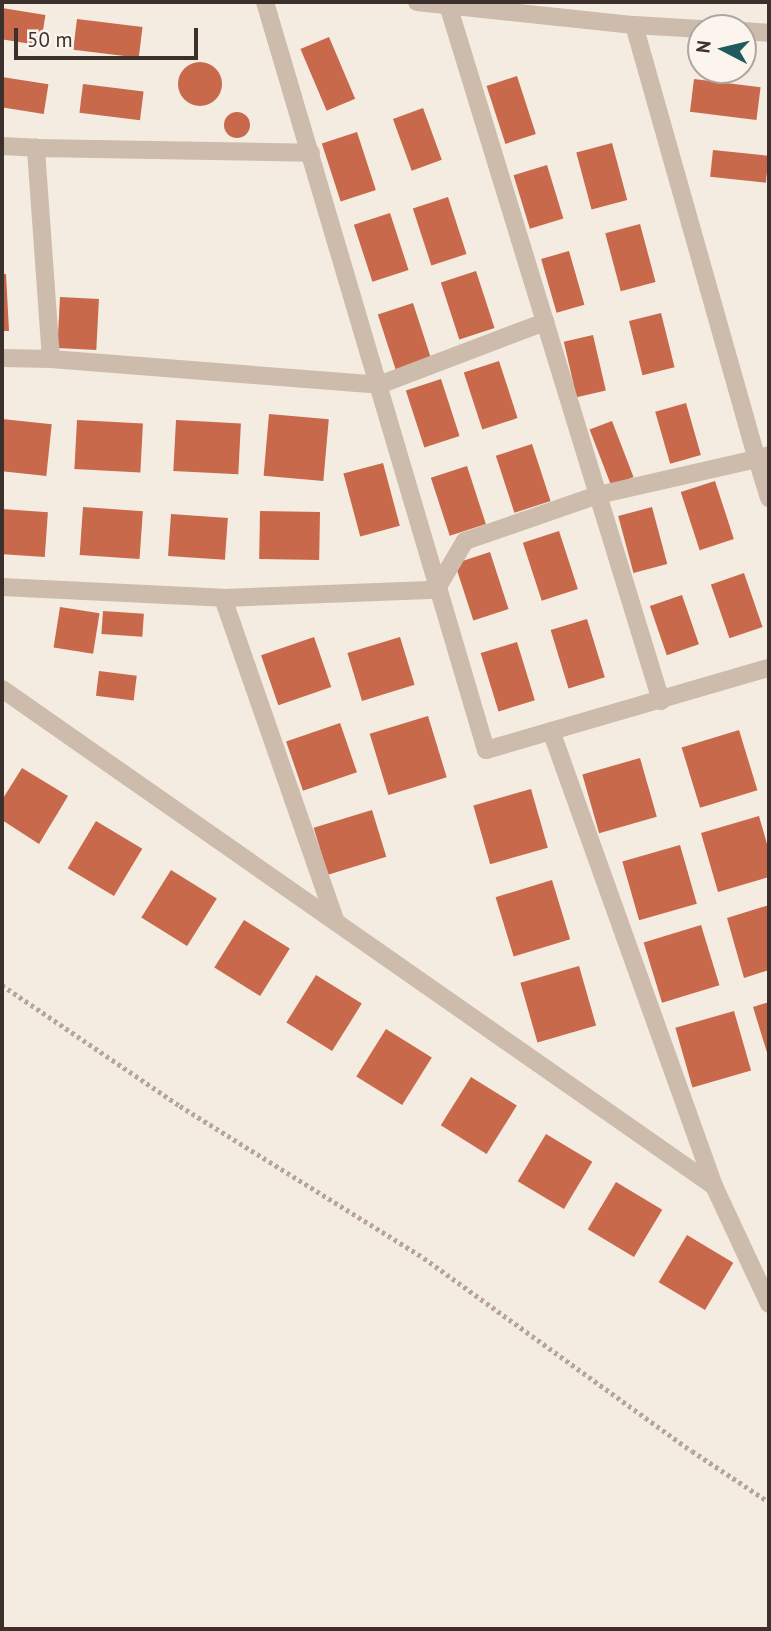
<!DOCTYPE html>
<html>
<head>
<meta charset="utf-8">
<style>
  body { margin:0 }
  #map { position:relative; width:771px; height:1631px; overflow:hidden; background:#f4ebe1; font-family:"PT Sans",sans-serif }
  div>[style] { position:absolute }
  [style*='--x'] { left:calc(var(--x)*1px); top:calc(var(--y)*1px); width:calc(var(--w)*1px); rotate:calc(var(--a)*1deg) }
  .building>* { inset:0; background:#c8694b; transform-origin:0 0 }
  .round { border-radius:50% }
  .path>* { height:4.5px; margin-top:-2.25px; transform-origin:0; background:repeating-linear-gradient(90deg,#b9a596 0 3.5px,transparent 0 7px) }
  .minor>* { height:18px; margin:-9px; padding:0 9px; transform-origin:9px; border-radius:9px; background:#cdbbac }
  .tertiary>* { height:18px; margin:-9px; padding:0 9px; transform-origin:9px; border-radius:9px; background:#cdbbac }
  span { translate:-50% -50%; white-space:nowrap; text-align:center; line-height:1.15; -webkit-text-stroke:6px #fbf5ee; paint-order:stroke }
  .frame { position:absolute; inset:0; border:4px solid #3b302b; pointer-events:none }
  .north { position:absolute; left:687px; top:14px; width:70px; height:70px; box-sizing:border-box; background:#fbf5ee; border:2px solid #aea6a0; border-radius:50%; rotate:277deg; font-size:19px; font-weight:700; line-height:28px; text-align:center; color:#3b302b }
  .north::after { content:''; display:block; margin:auto; width:24px; height:32px; background:#1f5a5e; clip-path:polygon(50% 0,100% 100%,50% 72%,0 100%) }
  .scale { position:absolute; left:14px; top:28px; width:184px; height:32px; box-sizing:border-box; border:4px solid #3b302b; border-top:0; padding-left:9px; font-size:21px; line-height:24px; white-space:nowrap; color:#3b302b; -webkit-text-stroke:5px #fbf5ee; paint-order:stroke }
</style>
</head>
<body>
<div id="map">
  <div class="building">
    <i style="left:2px;top:8px;width:44px;height:31px;rotate:9deg"></i>
    <i style="left:77px;top:19px;width:66px;height:31px;rotate:7deg"></i>
    <i style="left:329px;top:37px;width:67px;height:31px;rotate:67deg"></i>
    <i class="round" style="left:178px;top:62px;width:44px;height:44px"></i>
    <i style="left:517px;top:76px;width:61px;height:32px;rotate:72deg"></i>
    <i style="left:2px;top:77px;width:47px;height:30px;rotate:9deg"></i>
    <i style="left:694px;top:79px;width:67px;height:33px;rotate:7deg"></i>
    <i style="left:83px;top:84px;width:61px;height:29px;rotate:7deg"></i>
    <i style="left:423px;top:108px;width:55px;height:32px;rotate:70deg"></i>
    <i class="round" style="left:224px;top:112px;width:26px;height:26px"></i>
    <i style="left:357px;top:132px;width:61px;height:37px;rotate:72deg"></i>
    <i style="left:612px;top:143px;width:59px;height:37px;rotate:75deg"></i>
    <i style="left:713px;top:150px;width:56px;height:27px;rotate:6deg"></i>
    <i style="left:547px;top:165px;width:56px;height:35px;rotate:73deg"></i>
    <i style="left:448px;top:197px;width:60px;height:37px;rotate:72deg"></i>
    <i style="left:390px;top:213px;width:60px;height:38px;rotate:72deg"></i>
    <i style="left:640px;top:224px;width:60px;height:36px;rotate:75deg"></i>
    <i style="left:569px;top:251px;width:56px;height:29px;rotate:74deg"></i>
    <i style="left:476px;top:271px;width:60px;height:37px;rotate:72deg"></i>
    <i style="clip-path:polygon(2px 274px,6px 274px,9px 331px,2px 331px)"></i>
    <i style="left:60px;top:297px;width:39px;height:51px;rotate:3deg"></i>
    <i style="left:413px;top:303px;width:61px;height:37px;rotate:72deg"></i>
    <i style="left:661px;top:313px;width:56px;height:33px;rotate:76deg"></i>
    <i style="left:593px;top:335px;width:57px;height:30px;rotate:77deg"></i>
    <i style="left:499px;top:361px;width:60px;height:37px;rotate:72deg"></i>
    <i style="left:441px;top:379px;width:60px;height:37px;rotate:72deg"></i>
    <i style="left:686px;top:403px;width:54px;height:32px;rotate:74deg"></i>
    <i style="left:269px;top:414px;width:60px;height:62px;rotate:5deg"></i>
    <i style="left:2px;top:419px;width:50px;height:52px;rotate:6deg"></i>
    <i style="left:77px;top:420px;width:66px;height:49px;rotate:3deg"></i>
    <i style="left:176px;top:420px;width:65px;height:51px;rotate:3deg"></i>
    <i style="left:612px;top:421px;width:60px;height:24px;rotate:69deg"></i>
    <i style="left:532px;top:444px;width:60px;height:38px;rotate:72deg"></i>
    <i style="left:383px;top:463px;width:65px;height:41px;rotate:75deg"></i>
    <i style="left:467px;top:466px;width:61px;height:38px;rotate:72deg"></i>
    <i style="left:715px;top:481px;width:61px;height:36px;rotate:72deg"></i>
    <i style="left:83px;top:507px;width:60px;height:48px;rotate:4deg"></i>
    <i style="left:652px;top:507px;width:59px;height:35px;rotate:75deg"></i>
    <i style="left:2px;top:509px;width:46px;height:45px;rotate:4deg"></i>
    <i style="left:260px;top:511px;width:60px;height:48px;rotate:1deg"></i>
    <i style="left:171px;top:514px;width:57px;height:42px;rotate:4deg"></i>
    <i style="left:559px;top:531px;width:61px;height:38px;rotate:72deg"></i>
    <i style="left:490px;top:552px;width:60px;height:37px;rotate:72deg"></i>
    <i style="left:744px;top:573px;width:57px;height:35px;rotate:71deg"></i>
    <i style="left:682px;top:595px;width:52px;height:34px;rotate:71deg"></i>
    <i style="left:60px;top:607px;width:40px;height:41px;rotate:9deg"></i>
    <i style="left:103px;top:611px;width:41px;height:23px;rotate:4deg"></i>
    <i style="left:587px;top:619px;width:61px;height:38px;rotate:73deg"></i>
    <i style="left:314px;top:637px;width:53px;height:56px;rotate:71deg"></i>
    <i style="left:400px;top:637px;width:50px;height:55px;rotate:73deg"></i>
    <i style="left:517px;top:642px;width:61px;height:38px;rotate:73deg"></i>
    <i style="left:99px;top:671px;width:38px;height:25px;rotate:7deg"></i>
    <i style="left:428px;top:716px;width:64px;height:61px;rotate:73deg"></i>
    <i style="left:340px;top:723px;width:52px;height:57px;rotate:71deg"></i>
    <i style="left:739px;top:730px;width:63px;height:60px;rotate:73deg"></i>
    <i style="left:640px;top:758px;width:61px;height:60px;rotate:74deg"></i>
    <i style="clip-path:polygon(22px 768px,68px 796px,39px 844px,2px 820px,2px 800px)"></i>
    <i style="left:531px;top:789px;width:61px;height:60px;rotate:74deg"></i>
    <i style="left:372px;top:810px;width:49px;height:61px;rotate:73deg"></i>
    <i style="clip-path:polygon(759px 816px,769px 851px,769px 877px,718px 892px,701px 833px)"></i>
    <i style="left:96px;top:821px;width:54px;height:55px;rotate:31deg"></i>
    <i style="left:680px;top:845px;width:61px;height:60px;rotate:74deg"></i>
    <i style="left:171px;top:870px;width:54px;height:56px;rotate:32deg"></i>
    <i style="left:552px;top:880px;width:62px;height:59px;rotate:73deg"></i>
    <i style="clip-path:polygon(769px 905px,769px 970px,744px 978px,727px 918px)"></i>
    <i style="left:244px;top:920px;width:54px;height:56px;rotate:32deg"></i>
    <i style="left:701px;top:925px;width:63px;height:60px;rotate:73deg"></i>
    <i style="left:579px;top:966px;width:62px;height:61px;rotate:74deg"></i>
    <i style="left:316px;top:975px;width:54px;height:56px;rotate:32deg"></i>
    <i style="clip-path:polygon(769px 1002px,769px 1059px,753px 1007px)"></i>
    <i style="left:734px;top:1011px;width:62px;height:61px;rotate:74deg"></i>
    <i style="left:386px;top:1029px;width:54px;height:56px;rotate:32deg"></i>
    <i style="left:471px;top:1077px;width:54px;height:57px;rotate:32deg"></i>
    <i style="left:546px;top:1134px;width:54px;height:55px;rotate:31deg"></i>
    <i style="left:616px;top:1182px;width:54px;height:55px;rotate:31deg"></i>
    <i style="left:687px;top:1235px;width:54px;height:55px;rotate:31deg"></i>
  </div>
  <div class="path">
    <i style="--x:2;--y:985;--w:215;--a:34.2"></i>
    <i style="--x:180;--y:1106;--w:287;--a:31.9"></i>
    <i style="--x:424;--y:1258;--w:330;--a:35.8"></i>
    <i style="--x:692;--y:1451;--w:92;--a:33.5"></i>
  </div>
  <div class="minor">
    <i style="--x:265;--y:2;--w:780;--a:73.54"></i>
    <i style="--x:486;--y:750;--w:295;--a:-16.2"></i>
    <i style="--x:448;--y:5;--w:728;--a:72.98"></i>
    <i style="--x:634;--y:25;--w:451;--a:74.2"></i>
    <i style="--x:757;--y:459;--w:13;--a:-18"></i>
    <i style="--x:2;--y:146;--w:34;--a:3"></i>
    <i style="--x:2;--y:358;--w:49;--a:1.2"></i>
    <i style="--x:51;--y:359;--w:329;--a:4.5"></i>
    <i style="--x:379;--y:385;--w:178;--a:-20.8"></i>
    <i style="--x:51;--y:359;--w:212;--a:-94.1"></i>
    <i style="--x:36;--y:148;--w:275;--a:1"></i>
    <i style="--x:2;--y:587;--w:221;--a:2.8"></i>
    <i style="--x:223;--y:598;--w:213;--a:-2.2"></i>
    <i style="--x:436;--y:590;--w:57;--a:-59.4"></i>
    <i style="--x:465;--y:541;--w:141;--a:-19.1"></i>
    <i style="--x:598;--y:495;--w:163;--a:-12.8"></i>
    <i style="--x:757;--y:459;--w:41;--a:72.9"></i>
    <i style="--x:223;--y:598;--w:341;--a:70.8"></i>
    <i style="--x:2;--y:689;--w:868;--a:34.92"></i>
    <i style="--x:714;--y:1186;--w:483;--a:-109.7"></i>
    <i style="--x:714;--y:1186;--w:130;--a:65"></i>
  </div>
  <div class="tertiary">
    <i style="--x:417;--y:2;--w:218;--a:6.1"></i>
    <i style="--x:634;--y:25;--w:67;--a:3.4"></i>
    <i style="--x:743;--y:31;--w:26;--a:4"></i>
  </div>
  <div class="frame"></div>
  <div class="north">N</div>
  <div class="scale">50 m</div>
</div>
</body>
</html>
